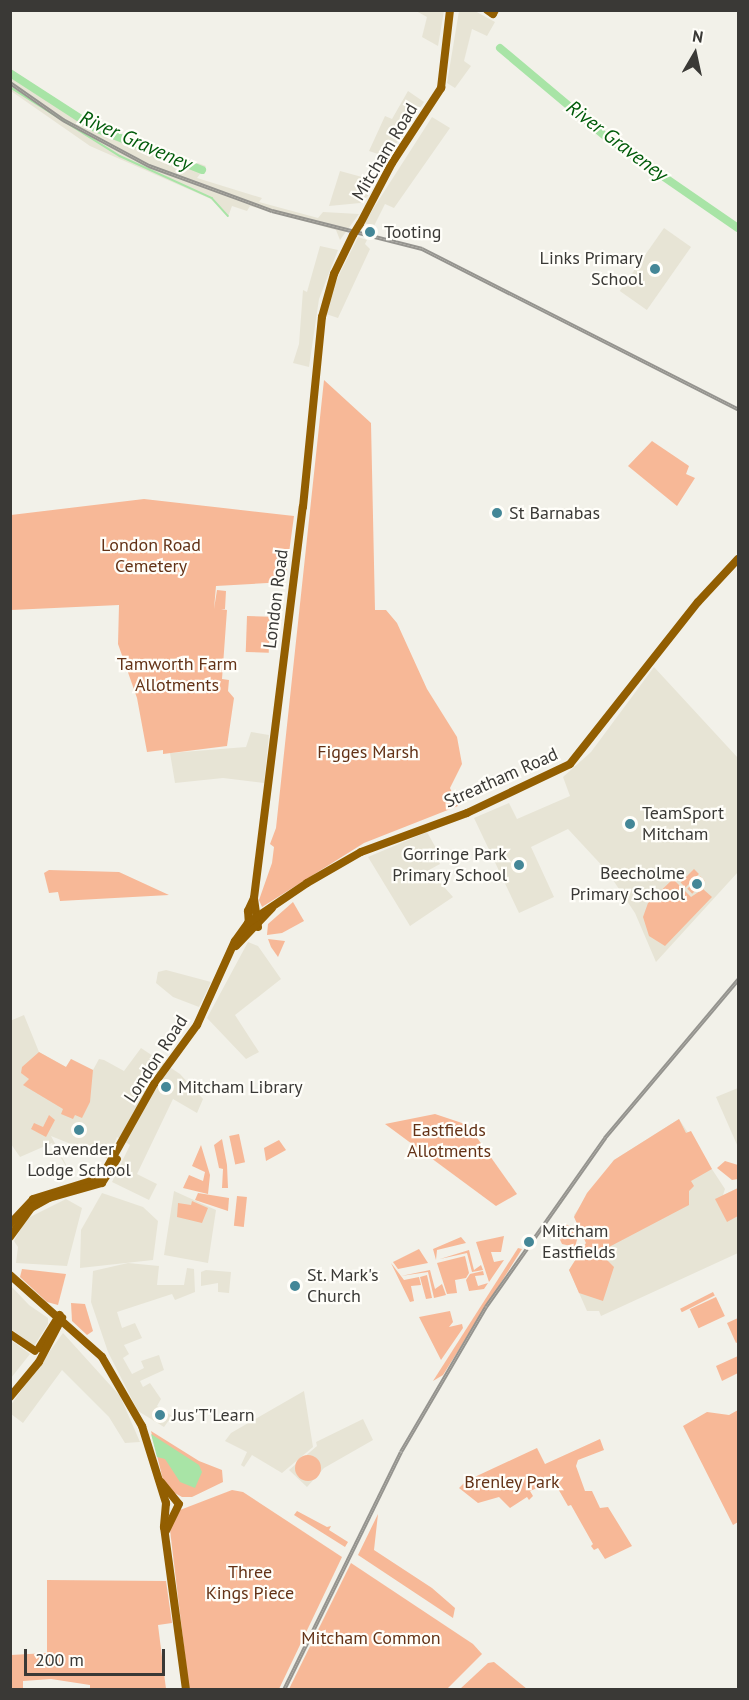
<!DOCTYPE html>
<html>
<head>
<meta charset="utf-8">
<style>
  body { margin:0 }
  #map { position:relative; width:749px; height:1700px; overflow:hidden; background:#f2f1e9; font-family:"PT Sans",sans-serif }
  div>[style] { position:absolute }
  [style*='--x'] { left:calc(var(--x)*1px); top:calc(var(--y)*1px); width:calc(var(--w)*1px); rotate:calc(var(--a)*1deg) }
  .built>* { inset:0; background:#e7e4d5; transform-origin:0 0 }
  .green>* { inset:0; background:#f7b897; transform-origin:0 0 }
  .round { border-radius:50% }
  .water>* { inset:0; background:#a8e4a6 }
  .stream>* { height:1.5px; margin:-0.75px; padding:0 0.75px; transform-origin:0.75px; border-radius:0.75px; background:#a8e4a6 }
  .river>* { height:8px; margin:-4px; padding:0 4px; transform-origin:4px; border-radius:4px; background:#a8e4a6 }
  .major>* { height:8px; margin:-4px; padding:0 4px; transform-origin:4px; border-radius:4px; background:#925e01 }
  .rail>* { height:4px; margin-top:-2px; transform-origin:0; background:repeating-linear-gradient(90deg,#fffef9 0 4.5px,#95948f 0 9px); box-sizing:border-box; border-block:2px solid #95948f }
  .major-bridge>* { height:8px; margin:-4px; padding:0 4px; transform-origin:4px; border-radius:4px; background:#925e01 }
  .dots>* { width:16px; height:16px; translate:-50% -50%; box-sizing:border-box; border:3px solid #fffef9; border-radius:50% }
  span { translate:-50% -50%; white-space:nowrap; text-align:center; line-height:1.15; -webkit-text-stroke:4.5px #fffef9; paint-order:stroke }
  .street-label { font-size:18px; color:#3a3936 }
  .poi-label { font-size:18px; color:#3a3936 }
  .left { translate:0 -50%; text-align:left }
  .right { translate:-100% -50%; text-align:right }
  .park-label { font-size:18px; color:#633216 }
  .water-label { font-size:20px; color:#005b0a; font-style:italic }
  .frame { position:absolute; inset:0; border:12px solid #3a3936; pointer-events:none }
  .north { position:absolute; left:665px; top:24px; width:60px; height:60px; -webkit-text-stroke:4px #fffef9; paint-order:stroke; rotate:9deg; font-size:16px; font-weight:700; line-height:24px; text-align:center; color:#3a3936 }
  .north::after { content:''; display:block; margin:auto; width:21px; height:27px; background:#3a3936; clip-path:polygon(50% 0,100% 100%,50% 72%,0 100%) }
  .scale { position:absolute; left:24px; top:1649px; width:141px; height:27px; box-sizing:border-box; border:3px solid #3a3936; border-top:0; padding-left:8px; font-size:18px; line-height:21px; white-space:nowrap; color:#3a3936; -webkit-text-stroke:4px #fffef9; paint-order:stroke }
</style>
</head>
<body>
<div id="map">
  <div class="built">
    <i style="clip-path:polygon(416px 11px,444px 11px,438px 46px,422px 37px,427px 17px)"></i>
    <i style="clip-path:polygon(459px 11px,475px 11px,495px 22px,487px 36px,472px 29px,464px 61px,471px 66px,455px 88px,447px 83px)"></i>
    <i style="clip-path:polygon(11px 70px,100px 127px,206px 166px,197px 178px,262px 198px,259px 202px,318px 218px,323px 212px,359px 214px,340px 240px,336px 230px,250px 206px,247px 211px,232px 206px,228px 217px,211px 199px,90px 146px,11px 91px)"></i>
    <i style="clip-path:polygon(408px 91px,424px 102px,387px 157px,369px 151px,385px 116px,392px 119px)"></i>
    <i style="clip-path:polygon(432px 117px,450px 128px,394px 208px,385px 204px,374px 226px,364px 223px)"></i>
    <i style="clip-path:polygon(340px 171px,373px 180px,368px 196px,360px 203px,329px 206px)"></i>
    <i style="left:664px;top:228px;width:33px;height:77px;rotate:35deg"></i>
    <i style="clip-path:polygon(358px 237px,367px 240px,365px 244px,370px 249px,338px 318px,326px 314px,332px 289px)"></i>
    <i style="clip-path:polygon(320px 246px,338px 250px,319px 299px,309px 367px,293px 363px,299px 344px,303px 290px,307px 292px)"></i>
    <i style="clip-path:polygon(654px 667px,738px 758px,738px 872px,656px 962px,635px 913px,607px 871px,568px 829px,531px 847px,554px 897px,519px 913px,474px 818px,509px 803px,517px 819px,570px 796px,563px 777px,591px 752px)"></i>
    <i style="clip-path:polygon(251px 732px,269px 735px,264px 783px,223px 778px,175px 783px,170px 753px,246px 747px)"></i>
    <i style="clip-path:polygon(427px 832px,441px 857px,438px 859px,440px 864px,429px 870px,453px 897px,410px 926px,368px 857px)"></i>
    <i style="clip-path:polygon(248px 942px,258px 946px,281px 979px,235px 1015px,259px 1052px,246px 1059px,207px 1018px)"></i>
    <i style="clip-path:polygon(166px 970px,211px 982px,199px 1007px,173px 997px,156px 983px,158px 972px)"></i>
    <i style="clip-path:polygon(24px 1015px,39px 1052px,66px 1067px,71px 1059px,93px 1070px,99px 1059px,104px 1060px,124px 1071px,141px 1048px,180px 1074px,203px 1099px,197px 1113px,173px 1099px,137px 1174px,157px 1184px,149px 1200px,112px 1182px,130px 1145px,117px 1137px,108px 1159px,51px 1136px,73px 1178px,52px 1143px,20px 1157px,11px 1144px,10px 1021px)"></i>
    <i style="clip-path:polygon(738px 1088px,738px 1147px,716px 1097px)"></i>
    <i style="clip-path:polygon(679px 1119px,725px 1189px,723px 1195px,738px 1188px,738px 1253px,601px 1316px,599px 1311px,587px 1311px,569px 1270px,586px 1243px,574px 1215px,614px 1160px)"></i>
    <i style="clip-path:polygon(174px 1191px,216px 1210px,208px 1263px,164px 1255px)"></i>
    <i style="clip-path:polygon(102px 1193px,143px 1207px,158px 1221px,153px 1260px,80px 1268px,81px 1230px)"></i>
    <i style="clip-path:polygon(66px 1199px,82px 1208px,67px 1266px,16px 1263px,18px 1247px,14px 1241px,26px 1219px)"></i>
    <i style="clip-path:polygon(128px 1263px,159px 1266px,157px 1285px,184px 1285px,187px 1268px,194px 1269px,195px 1292px,175px 1300px,172px 1294px,117px 1312px,122px 1328px,135px 1323px,142px 1338px,124px 1345px,129px 1354px,123px 1358px,132px 1374px,144px 1368px,141px 1361px,159px 1355px,164px 1370px,140px 1381px,143px 1387px,150px 1383px,161px 1399px,157px 1406px,172px 1416px,164px 1427px,138px 1411px,108px 1352px,91px 1302px,93px 1271px)"></i>
    <i style="clip-path:polygon(206px 1270px,231px 1272px,229px 1293px,218px 1292px,218px 1283px,201px 1286px,201px 1272px)"></i>
    <i style="clip-path:polygon(10px 1285px,29px 1305px,48px 1318px,48px 1324px,34px 1346px,11px 1329px)"></i>
    <i style="clip-path:polygon(63px 1333px,120px 1396px,140px 1442px,125px 1443px,109px 1417px,62px 1370px,23px 1423px,11px 1414px,10px 1406px)"></i>
    <i style="clip-path:polygon(11px 1340px,30px 1354px,11px 1378px)"></i>
    <i style="clip-path:polygon(304px 1391px,313px 1447px,282px 1473px,252px 1455px,244px 1467px,241px 1465px,247px 1452px,225px 1441px,231px 1433px)"></i>
    <i style="clip-path:polygon(363px 1419px,373px 1440px,324px 1468px,307px 1487px,289px 1470px,317px 1446px,316px 1442px)"></i>
  </div>
  <div class="green">
    <i style="clip-path:polygon(324px 380px,371px 423px,375px 610px,386px 610px,397px 623px,427px 689px,457px 737px,462px 764px,450px 788px,458px 806px,364px 843px,262px 907px,259px 900px,272px 863px,274px 847px,270px 844px,276px 828px)"></i>
    <i style="clip-path:polygon(652px 441px,689px 466px,686px 474px,695px 478px,677px 506px,628px 466px)"></i>
    <i style="clip-path:polygon(144px 499px,294px 516px,285px 582px,216px 586px,214px 609px,217px 590px,226px 591px,225px 609px,221px 609px,227px 610px,222px 679px,229px 680px,228px 691px,234px 698px,227px 746px,163px 754px,163px 750px,147px 752px,137px 698px,118px 644px,119px 605px,11px 610px,11px 515px)"></i>
    <i style="left:247px;top:616px;width:23px;height:36px;rotate:2deg"></i>
    <i style="left:694px;top:869px;width:7px;height:19px;rotate:45deg"></i>
    <i style="clip-path:polygon(49px 870px,119px 872px,169px 895px,60px 901px,58px 892px,49px 893px,44px 873px)"></i>
    <i style="left:700px;top:876px;width:7px;height:18px;rotate:45deg"></i>
    <i style="clip-path:polygon(673px 879px,691px 897px,703px 889px,712px 897px,665px 946px,649px 936px,643px 917px,648px 903px)"></i>
    <i style="clip-path:polygon(293px 902px,304px 921px,282px 933px,267px 935px,268px 924px)"></i>
    <i style="clip-path:polygon(268px 939px,285px 941px,278px 957px,271px 947px)"></i>
    <i style="clip-path:polygon(39px 1052px,66px 1067px,71px 1059px,93px 1070px,90px 1102px,82px 1118px,75px 1115px,73px 1119px,61px 1114px,63px 1109px,23px 1085px,29px 1079px,21px 1073px,22px 1067px)"></i>
    <i style="clip-path:polygon(435px 1114px,468px 1125px,517px 1194px,496px 1206px,385px 1124px)"></i>
    <i style="clip-path:polygon(49px 1115px,55px 1120px,46px 1137px,31px 1129px,34px 1123px,43px 1127px)"></i>
    <i style="clip-path:polygon(679px 1119px,686px 1133px,691px 1131px,712px 1169px,691px 1181px,694px 1186px,689px 1191px,689px 1205px,609px 1247px,606px 1259px,614px 1267px,603px 1301px,579px 1293px,569px 1270px,586px 1243px,574px 1217px,587px 1193px,614px 1160px)"></i>
    <i style="left:239px;top:1134px;width:29px;height:10px;rotate:78deg"></i>
    <i style="clip-path:polygon(222px 1139px,227px 1165px,228px 1188px,222px 1188px,223px 1169px,219px 1168px,214px 1145px)"></i>
    <i style="clip-path:polygon(279px 1140px,286px 1150px,266px 1161px,264px 1148px)"></i>
    <i style="clip-path:polygon(201px 1145px,210px 1175px,208px 1194px,183px 1188px,189px 1175px,203px 1181px,205px 1172px,192px 1166px)"></i>
    <i style="clip-path:polygon(725px 1161px,738px 1165px,738px 1179px,732px 1180px,717px 1168px)"></i>
    <i style="clip-path:polygon(738px 1188px,738px 1216px,727px 1222px,715px 1199px)"></i>
    <i style="clip-path:polygon(198px 1193px,229px 1198px,228px 1211px,195px 1200px)"></i>
    <i style="left:237px;top:1196px;width:10px;height:30px;rotate:6deg"></i>
    <i style="clip-path:polygon(192px 1201px,208px 1208px,202px 1223px,177px 1217px,178px 1203px,191px 1205px)"></i>
    <i style="clip-path:polygon(560px 1224px,568px 1225px,578px 1236px,575px 1247px,562px 1244px,556px 1231px)"></i>
    <i style="clip-path:polygon(504px 1236px,501px 1252px,491px 1252px,494px 1262px,504px 1260px,489px 1282px,476px 1242px)"></i>
    <i style="clip-path:polygon(461px 1237px,466px 1243px,437px 1250px,436px 1260px,433px 1249px)"></i>
    <i style="clip-path:polygon(518px 1248px,522px 1249px,443px 1375px,433px 1381px)"></i>
    <i style="clip-path:polygon(419px 1249px,428px 1263px,398px 1269px,393px 1262px)"></i>
    <i style="clip-path:polygon(469px 1250px,474px 1270px,481px 1265px,483px 1270px,472px 1272px,467px 1253px,440px 1259px)"></i>
    <i style="clip-path:polygon(465px 1256px,469px 1273px,466px 1278px,455px 1280px,457px 1293px,447px 1294px,437px 1263px)"></i>
    <i style="clip-path:polygon(391px 1263px,404px 1280px,419px 1277px,421px 1285px,411px 1286px,414px 1301px,410px 1302px)"></i>
    <i style="clip-path:polygon(22px 1269px,66px 1274px,58px 1305px,47px 1302px,20px 1277px)"></i>
    <i style="clip-path:polygon(430px 1270px,435px 1289px,442px 1284px,446px 1295px,434px 1298px,428px 1272px,401px 1276px)"></i>
    <i style="clip-path:polygon(483px 1271px,484px 1275px,475px 1276px,478px 1286px,488px 1283px,484px 1289px,469px 1291px,466px 1280px,470px 1274px)"></i>
    <i style="clip-path:polygon(427px 1275px,432px 1298px,426px 1299px,420px 1277px)"></i>
    <i style="left:713px;top:1292px;width:4px;height:37px;rotate:63deg"></i>
    <i style="left:716px;top:1297px;width:21px;height:29px;rotate:65deg"></i>
    <i style="clip-path:polygon(71px 1303px,85px 1304px,93px 1331px,87px 1335px,72px 1321px)"></i>
    <i style="clip-path:polygon(450px 1311px,453px 1322px,449px 1327px,462px 1324px,463px 1328px,441px 1360px,419px 1317px)"></i>
    <i style="clip-path:polygon(738px 1318px,738px 1342px,736px 1343px,727px 1323px)"></i>
    <i style="clip-path:polygon(738px 1356px,738px 1373px,722px 1381px,716px 1366px)"></i>
    <i style="clip-path:polygon(738px 1410px,738px 1522px,733px 1525px,683px 1426px,707px 1412px,729px 1415px)"></i>
    <i style="clip-path:polygon(151px 1431px,199px 1461px,222px 1470px,223px 1482px,192px 1497px,182px 1497px,171px 1491px,163px 1480px)"></i>
    <i style="clip-path:polygon(600px 1439px,604px 1450px,578px 1460px,576px 1466px,585px 1491px,592px 1491px,600px 1508px,608px 1507px,632px 1546px,605px 1559px,598px 1548px,594px 1550px,591px 1546px,593px 1544px,571px 1505px,568px 1506px,557px 1487px,549px 1483px,530px 1491px,533px 1496px,529px 1500px,527px 1497px,510px 1508px,499px 1497px,478px 1503px,459px 1488px,466px 1481px,537px 1448px,545px 1464px)"></i>
    <i class="round" style="left:295px;top:1455px;width:26px;height:26px"></i>
    <i style="clip-path:polygon(232px 1490px,243px 1492px,342px 1557px,279px 1689px,189px 1689px,170px 1530px,180px 1510px)"></i>
    <i style="clip-path:polygon(297px 1511px,327px 1527px,331px 1526px,329px 1530px,348px 1542px,345px 1547px,294px 1515px)"></i>
    <i style="clip-path:polygon(378px 1514px,374px 1550px,432px 1588px,455px 1608px,453px 1618px,358px 1555px)"></i>
    <i style="clip-path:polygon(351px 1563px,473px 1644px,482px 1654px,447px 1689px,289px 1689px)"></i>
    <i style="clip-path:polygon(47px 1580px,166px 1581px,172px 1623px,158px 1625px,166px 1689px,90px 1689px,90px 1685px,51px 1679px,23px 1681px,23px 1689px,11px 1689px,11px 1655px,47px 1653px)"></i>
    <i style="clip-path:polygon(494px 1662px,527px 1689px,460px 1689px,488px 1663px)"></i>
  </div>
  <div class="water">
    <i style="clip-path:polygon(151px 1434px,199px 1465px,202px 1472px,195px 1488px,180px 1482px,165px 1459px,157px 1457px)"></i>
  </div>
  <div class="stream">
    <i style="--x:10;--y:87;--w:130;--a:32.1"></i>
    <i style="--x:120;--y:156;--w:101;--a:24.5"></i>
    <i style="--x:212;--y:198;--w:24;--a:48"></i>
  </div>
  <div class="river">
    <i style="--x:500;--y:48;--w:138;--a:40"></i>
    <i style="--x:606;--y:137;--w:160;--a:34.6"></i>
    <i style="--x:10;--y:73;--w:101;--a:32.9"></i>
    <i style="--x:95;--y:128;--w:115;--a:21.4"></i>
  </div>
  <div class="major">
    <i style="--x:487;--y:10;--w:7;--a:34"></i>
    <i style="--x:493;--y:14;--w:4;--a:-63"></i>
    <i style="--x:360;--y:224;--w:69;--a:-62.3"></i>
    <i style="--x:392;--y:163;--w:90;--a:-56.8"></i>
    <i style="--x:441;--y:88;--w:79;--a:-83.4"></i>
    <i style="--x:249;--y:925;--w:14;--a:-94"></i>
    <i style="--x:248;--y:911;--w:14;--a:-65"></i>
    <i style="--x:258;--y:927;--w:29;--a:-98"></i>
    <i style="--x:254;--y:898;--w:394;--a:-82.9"></i>
    <i style="--x:303;--y:507;--w:191;--a:-84.3"></i>
    <i style="--x:322;--y:317;--w:45;--a:-74.4"></i>
    <i style="--x:334;--y:274;--w:43;--a:-64"></i>
    <i style="--x:236;--y:946;--w:52;--a:-46.5"></i>
    <i style="--x:10;--y:1224;--w:34;--a:-47"></i>
    <i style="--x:33;--y:1199;--w:64;--a:-17.3"></i>
    <i style="--x:94;--y:1180;--w:12;--a:-35"></i>
    <i style="--x:104;--y:1173;--w:102;--a:-60.7"></i>
    <i style="--x:154;--y:1084;--w:73;--a:-53.9"></i>
    <i style="--x:197;--y:1025;--w:92;--a:-65.7"></i>
    <i style="--x:235;--y:941;--w:22;--a:-54"></i>
    <i style="--x:248;--y:923;--w:71;--a:-34.1"></i>
    <i style="--x:307;--y:883;--w:62;--a:-29.9"></i>
    <i style="--x:361;--y:852;--w:113;--a:-20.2"></i>
    <i style="--x:467;--y:813;--w:114;--a:-25.4"></i>
    <i style="--x:570;--y:764;--w:206;--a:-51.7"></i>
    <i style="--x:698;--y:602;--w:59;--a:-47.1"></i>
    <i style="--x:10;--y:1237;--w:36;--a:-54"></i>
    <i style="--x:31;--y:1208;--w:21;--a:-29"></i>
    <i style="--x:49;--y:1198;--w:55;--a:-15.8"></i>
    <i style="--x:102;--y:1183;--w:28;--a:-58"></i>
    <i style="--x:10;--y:1275;--w:123;--a:41.7"></i>
    <i style="--x:102;--y:1357;--w:80;--a:59.9"></i>
    <i style="--x:142;--y:1426;--w:81;--a:72.7"></i>
    <i style="--x:166;--y:1503;--w:24;--a:95"></i>
    <i style="--x:164;--y:1527;--w:164;--a:82.3"></i>
    <i style="--x:10;--y:1334;--w:30;--a:34"></i>
    <i style="--x:39;--y:1348;--w:39;--a:-58"></i>
    <i style="--x:10;--y:1397;--w:45;--a:-50.4"></i>
    <i style="--x:39;--y:1362;--w:50;--a:-62.4"></i>
    <i style="--x:161;--y:1482;--w:28;--a:51"></i>
    <i style="--x:179;--y:1504;--w:30;--a:116"></i>
  </div>
  <div class="rail">
    <i style="--x:10;--y:83;--w:65;--a:34.9"></i>
    <i style="--x:63;--y:120;--w:98;--a:28.1"></i>
    <i style="--x:149;--y:166;--w:131;--a:20.1"></i>
    <i style="--x:272;--y:211;--w:155;--a:14.2"></i>
    <i style="--x:422;--y:249;--w:354;--a:26.9"></i>
    <i style="--x:284;--y:1690;--w:265;--a:-63.8"></i>
    <i style="--x:401;--y:1452;--w:168;--a:-59.6"></i>
    <i style="--x:486;--y:1307;--w:207;--a:-54.8"></i>
    <i style="--x:605;--y:1138;--w:207;--a:-49.9"></i>
  </div>
  <div class="major-bridge">
    <i style="--x:353;--y:235;--w:13;--a:-58"></i>
  </div>
  <div class="dots">
    <i style="left:370px;top:232px;background:#448797"></i>
    <i style="left:655px;top:269px;background:#448797"></i>
    <i style="left:497px;top:513px;background:#448797"></i>
    <i style="left:630px;top:824px;background:#448797"></i>
    <i style="left:519px;top:865px;background:#448797"></i>
    <i style="left:697px;top:884px;background:#448797"></i>
    <i style="left:166px;top:1087px;background:#448797"></i>
    <i style="left:79px;top:1130px;background:#448797"></i>
    <i style="left:529px;top:1242px;background:#448797"></i>
    <i style="left:295px;top:1286px;background:#448797"></i>
    <i style="left:160px;top:1415px;background:#448797"></i>
  </div>
  <div class="street-label">
    <span style="left:385px;top:152px;rotate:-59deg">Mitcham Road</span>
    <span style="left:276px;top:599px;rotate:-83deg">London Road</span>
    <span style="left:501px;top:778px;rotate:-24deg">Streatham Road</span>
    <span style="left:156px;top:1059px;rotate:-57deg">London Road</span>
  </div>
  <div class="poi-label">
    <span class="left" style="left:384px;top:232px">Tooting</span>
    <span class="right" style="left:643px;top:269px">Links Primary<br>School</span>
    <span class="left" style="left:509px;top:513px">St Barnabas</span>
    <span class="left" style="left:642px;top:824px">TeamSport<br>Mitcham</span>
    <span class="right" style="left:507px;top:865px">Gorringe Park<br>Primary School</span>
    <span class="right" style="left:685px;top:884px">Beecholme<br>Primary School</span>
    <span class="left" style="left:178px;top:1087px">Mitcham Library</span>
    <span style="left:79px;top:1160px">Lavender<br>Lodge School</span>
    <span class="left" style="left:542px;top:1242px">Mitcham<br>Eastfields</span>
    <span class="left" style="left:307px;top:1286px">St. Mark's<br>Church</span>
    <span class="left" style="left:172px;top:1415px">Jus'T'Learn</span>
  </div>
  <div class="park-label">
    <span style="left:151px;top:556px">London Road<br>Cemetery</span>
    <span style="left:177px;top:675px">Tamworth Farm<br>Allotments</span>
    <span style="left:368px;top:752px">Figges Marsh</span>
    <span style="left:449px;top:1141px">Eastfields<br>Allotments</span>
    <span style="left:512px;top:1482px">Brenley Park</span>
    <span style="left:250px;top:1583px">Three<br>Kings Piece</span>
    <span style="left:371px;top:1638px">Mitcham Common</span>
  </div>
  <div class="water-label">
    <span style="left:136px;top:141px;rotate:24deg">River Graveney</span>
    <span style="left:617px;top:141px;rotate:37deg">River Graveney</span>
  </div>
  <div class="frame"></div>
  <div class="north">N</div>
  <div class="scale">200 m</div>
</div>
</body>
</html>
